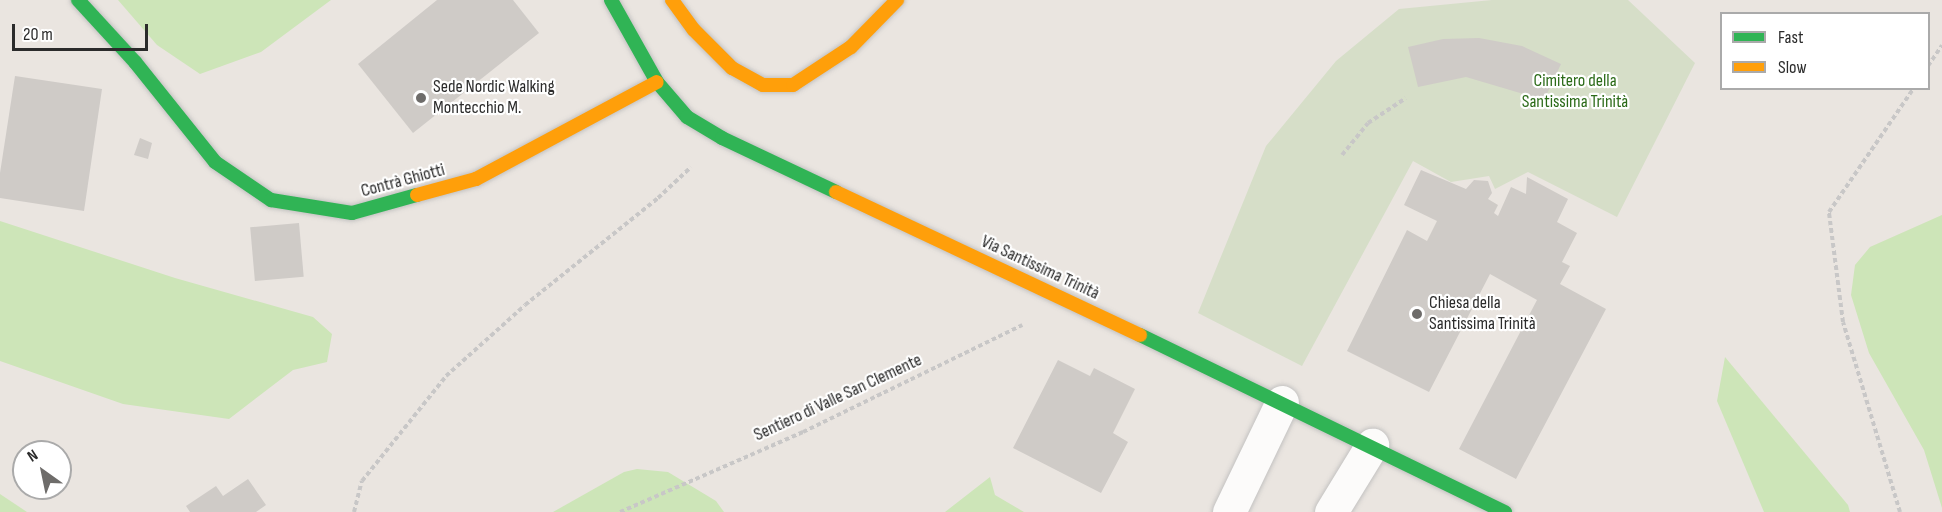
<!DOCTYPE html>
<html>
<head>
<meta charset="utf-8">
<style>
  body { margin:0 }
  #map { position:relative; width:1942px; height:512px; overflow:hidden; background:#eae5e0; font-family:"Sofia Sans Condensed",sans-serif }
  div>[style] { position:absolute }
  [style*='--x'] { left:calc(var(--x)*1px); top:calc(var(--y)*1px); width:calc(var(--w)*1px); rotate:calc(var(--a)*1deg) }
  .green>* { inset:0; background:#cde5b8 }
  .cemetery>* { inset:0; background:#d6dec8 }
  .building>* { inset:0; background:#cfcbc7; transform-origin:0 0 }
  .path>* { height:4px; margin-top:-2px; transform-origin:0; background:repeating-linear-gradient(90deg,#c8c7c7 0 4.5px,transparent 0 7.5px) }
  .roads { filter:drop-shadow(0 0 2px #c3c2c1) drop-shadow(0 0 2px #c3c2c1) }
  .street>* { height:33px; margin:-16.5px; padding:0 16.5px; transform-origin:16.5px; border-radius:16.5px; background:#fcfbfa }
  .fast>* { height:14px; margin:-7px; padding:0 7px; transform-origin:7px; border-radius:7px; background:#30b455 }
  .slow>* { height:14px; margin:-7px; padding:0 7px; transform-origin:7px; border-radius:7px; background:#ff9f0a }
  .dots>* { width:16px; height:16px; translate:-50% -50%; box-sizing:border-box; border:3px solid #fff; border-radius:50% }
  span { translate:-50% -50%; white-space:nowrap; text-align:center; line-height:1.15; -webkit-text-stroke:4.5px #fff; paint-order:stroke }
  .park-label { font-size:18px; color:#2c6b19 }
  .poi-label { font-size:18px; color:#2b2b2b }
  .left { translate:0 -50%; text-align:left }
  .street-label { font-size:18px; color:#2b2b2b }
  .legend { position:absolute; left:1720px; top:12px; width:210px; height:78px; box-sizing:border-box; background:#fff; border:2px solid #aaa; margin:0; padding:8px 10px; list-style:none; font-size:18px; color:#2b2b2b }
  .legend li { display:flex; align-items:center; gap:12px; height:30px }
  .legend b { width:30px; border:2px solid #aaa }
  .north { position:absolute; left:12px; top:440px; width:60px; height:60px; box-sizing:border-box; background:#fff; border:2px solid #aaa; border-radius:50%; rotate:327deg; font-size:16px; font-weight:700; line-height:24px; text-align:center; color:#2b2b2b }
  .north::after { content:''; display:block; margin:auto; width:21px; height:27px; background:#6e6c6a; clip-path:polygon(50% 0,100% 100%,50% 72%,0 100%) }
  .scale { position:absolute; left:12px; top:24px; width:136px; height:27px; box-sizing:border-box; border:3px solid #2b2b2b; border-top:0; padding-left:8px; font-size:18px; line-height:21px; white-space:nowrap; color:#2b2b2b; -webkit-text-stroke:4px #fff; paint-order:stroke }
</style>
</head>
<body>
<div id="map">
  <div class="green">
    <i style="clip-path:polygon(118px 0,331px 0,261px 52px,200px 74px,157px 45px)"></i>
    <i style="clip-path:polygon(1942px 215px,1942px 508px,1924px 450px,1869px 353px,1851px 295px,1855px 265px,1870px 247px)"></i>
    <i style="clip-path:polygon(0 221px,175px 278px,313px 317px,332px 334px,327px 362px,293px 370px,229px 419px,123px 404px,0 361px)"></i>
    <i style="clip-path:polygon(1725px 357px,1848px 505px,1850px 512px,1764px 512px,1717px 401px)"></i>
    <i style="clip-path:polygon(637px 469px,668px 472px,716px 501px,724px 512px,553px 512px,624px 472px)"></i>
    <i style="clip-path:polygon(990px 477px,995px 495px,1024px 512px,945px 512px)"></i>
    <i style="clip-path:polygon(0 494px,27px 512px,0 512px)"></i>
  </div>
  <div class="cemetery">
    <i style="clip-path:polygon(1492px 0,1628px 0,1695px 63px,1617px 217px,1528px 172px,1495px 189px,1489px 176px,1451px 182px,1413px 161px,1302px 366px,1198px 313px,1266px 146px,1336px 61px,1399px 9px)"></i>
  </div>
  <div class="building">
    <i style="clip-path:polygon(437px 0,513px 0,539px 33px,413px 133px,358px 64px)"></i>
    <i style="clip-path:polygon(1479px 38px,1522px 46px,1561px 64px,1544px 100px,1466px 77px,1418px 87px,1408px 47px,1443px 39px)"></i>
    <i style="clip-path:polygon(15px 76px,102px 89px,84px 211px,0 198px,0 173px)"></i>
    <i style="clip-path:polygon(140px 138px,152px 143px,148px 159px,134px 155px)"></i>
    <i style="clip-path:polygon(1421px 170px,1466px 189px,1474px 180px,1488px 181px,1492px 193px,1488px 199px,1498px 205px,1494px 213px,1498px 216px,1511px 187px,1526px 194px,1527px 177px,1568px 199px,1557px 222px,1577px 233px,1562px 262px,1570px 266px,1560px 284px,1606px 309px,1516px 479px,1459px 449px,1537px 300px,1490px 274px,1429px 392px,1347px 351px,1407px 230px,1427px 241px,1437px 221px,1404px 205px)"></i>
    <i style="left:299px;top:223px;width:54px;height:49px;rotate:85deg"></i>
    <i style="clip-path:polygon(1058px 360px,1090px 376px,1094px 368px,1135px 389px,1113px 433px,1128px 442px,1101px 493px,1013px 448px)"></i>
    <i style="clip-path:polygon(248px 479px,266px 505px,256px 512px,190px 512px,186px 506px,216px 486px,223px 496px)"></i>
  </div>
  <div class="path">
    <i style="--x:1928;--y:66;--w:25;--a:-56"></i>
    <i style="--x:1342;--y:155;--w:41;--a:-50.9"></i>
    <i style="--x:1368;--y:123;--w:45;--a:-33.3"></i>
    <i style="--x:354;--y:512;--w:32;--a:-76"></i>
    <i style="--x:362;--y:481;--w:134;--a:-51.3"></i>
    <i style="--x:446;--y:376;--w:106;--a:-41.9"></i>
    <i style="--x:525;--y:305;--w:171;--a:-38.8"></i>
    <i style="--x:658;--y:198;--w:45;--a:-43.2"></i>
    <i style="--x:620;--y:512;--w:200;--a:-23.6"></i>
    <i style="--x:803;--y:432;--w:244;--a:-26"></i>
    <i style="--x:1900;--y:512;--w:198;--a:-106.7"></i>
    <i style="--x:1843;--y:322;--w:111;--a:-97.3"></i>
    <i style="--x:1829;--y:212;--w:150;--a:-55.6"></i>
  </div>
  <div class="roads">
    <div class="street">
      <i style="--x:1229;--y:512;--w:122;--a:-64.3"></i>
      <i style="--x:1331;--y:512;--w:79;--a:-58.5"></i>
    </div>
    <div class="fast">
      <i style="--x:78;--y:0;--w:84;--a:47.4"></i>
      <i style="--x:135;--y:62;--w:128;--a:51.3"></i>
      <i style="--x:215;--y:162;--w:68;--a:34.2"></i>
      <i style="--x:271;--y:200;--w:82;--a:9.1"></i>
      <i style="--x:352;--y:213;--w:67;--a:-15.5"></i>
      <i style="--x:611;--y:0;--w:94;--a:60.7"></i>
      <i style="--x:657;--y:82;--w:46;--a:49.4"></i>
      <i style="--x:687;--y:117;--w:41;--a:31"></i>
      <i style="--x:722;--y:138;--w:126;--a:25.3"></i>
      <i style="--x:1140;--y:335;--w:406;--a:25.9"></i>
    </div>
    <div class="slow">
      <i style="--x:672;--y:0;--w:37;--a:54"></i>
      <i style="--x:694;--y:30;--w:54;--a:45"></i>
      <i style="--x:732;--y:68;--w:35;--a:29"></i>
      <i style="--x:763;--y:85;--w:30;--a:0"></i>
      <i style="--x:793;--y:85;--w:69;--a:-33.2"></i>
      <i style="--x:851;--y:47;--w:66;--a:-45.6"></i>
      <i style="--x:836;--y:192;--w:336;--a:25.2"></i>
      <i style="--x:417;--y:195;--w:61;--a:-15.2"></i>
      <i style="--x:476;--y:179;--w:205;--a:-28.2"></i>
    </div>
  </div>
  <div class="dots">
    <i style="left:421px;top:98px;background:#6e6c6a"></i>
    <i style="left:1417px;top:314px;background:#6e6c6a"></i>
  </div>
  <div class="park-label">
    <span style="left:1575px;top:92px">Cimitero della<br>Santissima Trinità</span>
  </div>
  <div class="poi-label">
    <span class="left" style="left:433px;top:98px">Sede Nordic Walking<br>Montecchio M.</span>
    <span class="left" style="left:1429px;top:314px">Chiesa della<br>Santissima Trinità</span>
  </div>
  <div class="street-label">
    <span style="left:403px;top:181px;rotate:-15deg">Contrà Ghiotti</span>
    <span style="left:1040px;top:268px;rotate:25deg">Via Santissima Trinità</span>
    <span style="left:838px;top:398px;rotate:-25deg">Sentiero di Valle San Clemente</span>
  </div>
  <ul class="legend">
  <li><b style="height:8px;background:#30b455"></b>Fast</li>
  <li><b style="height:8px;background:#ff9f0a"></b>Slow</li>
  </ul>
  <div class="north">N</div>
  <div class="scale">20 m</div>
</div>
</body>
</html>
